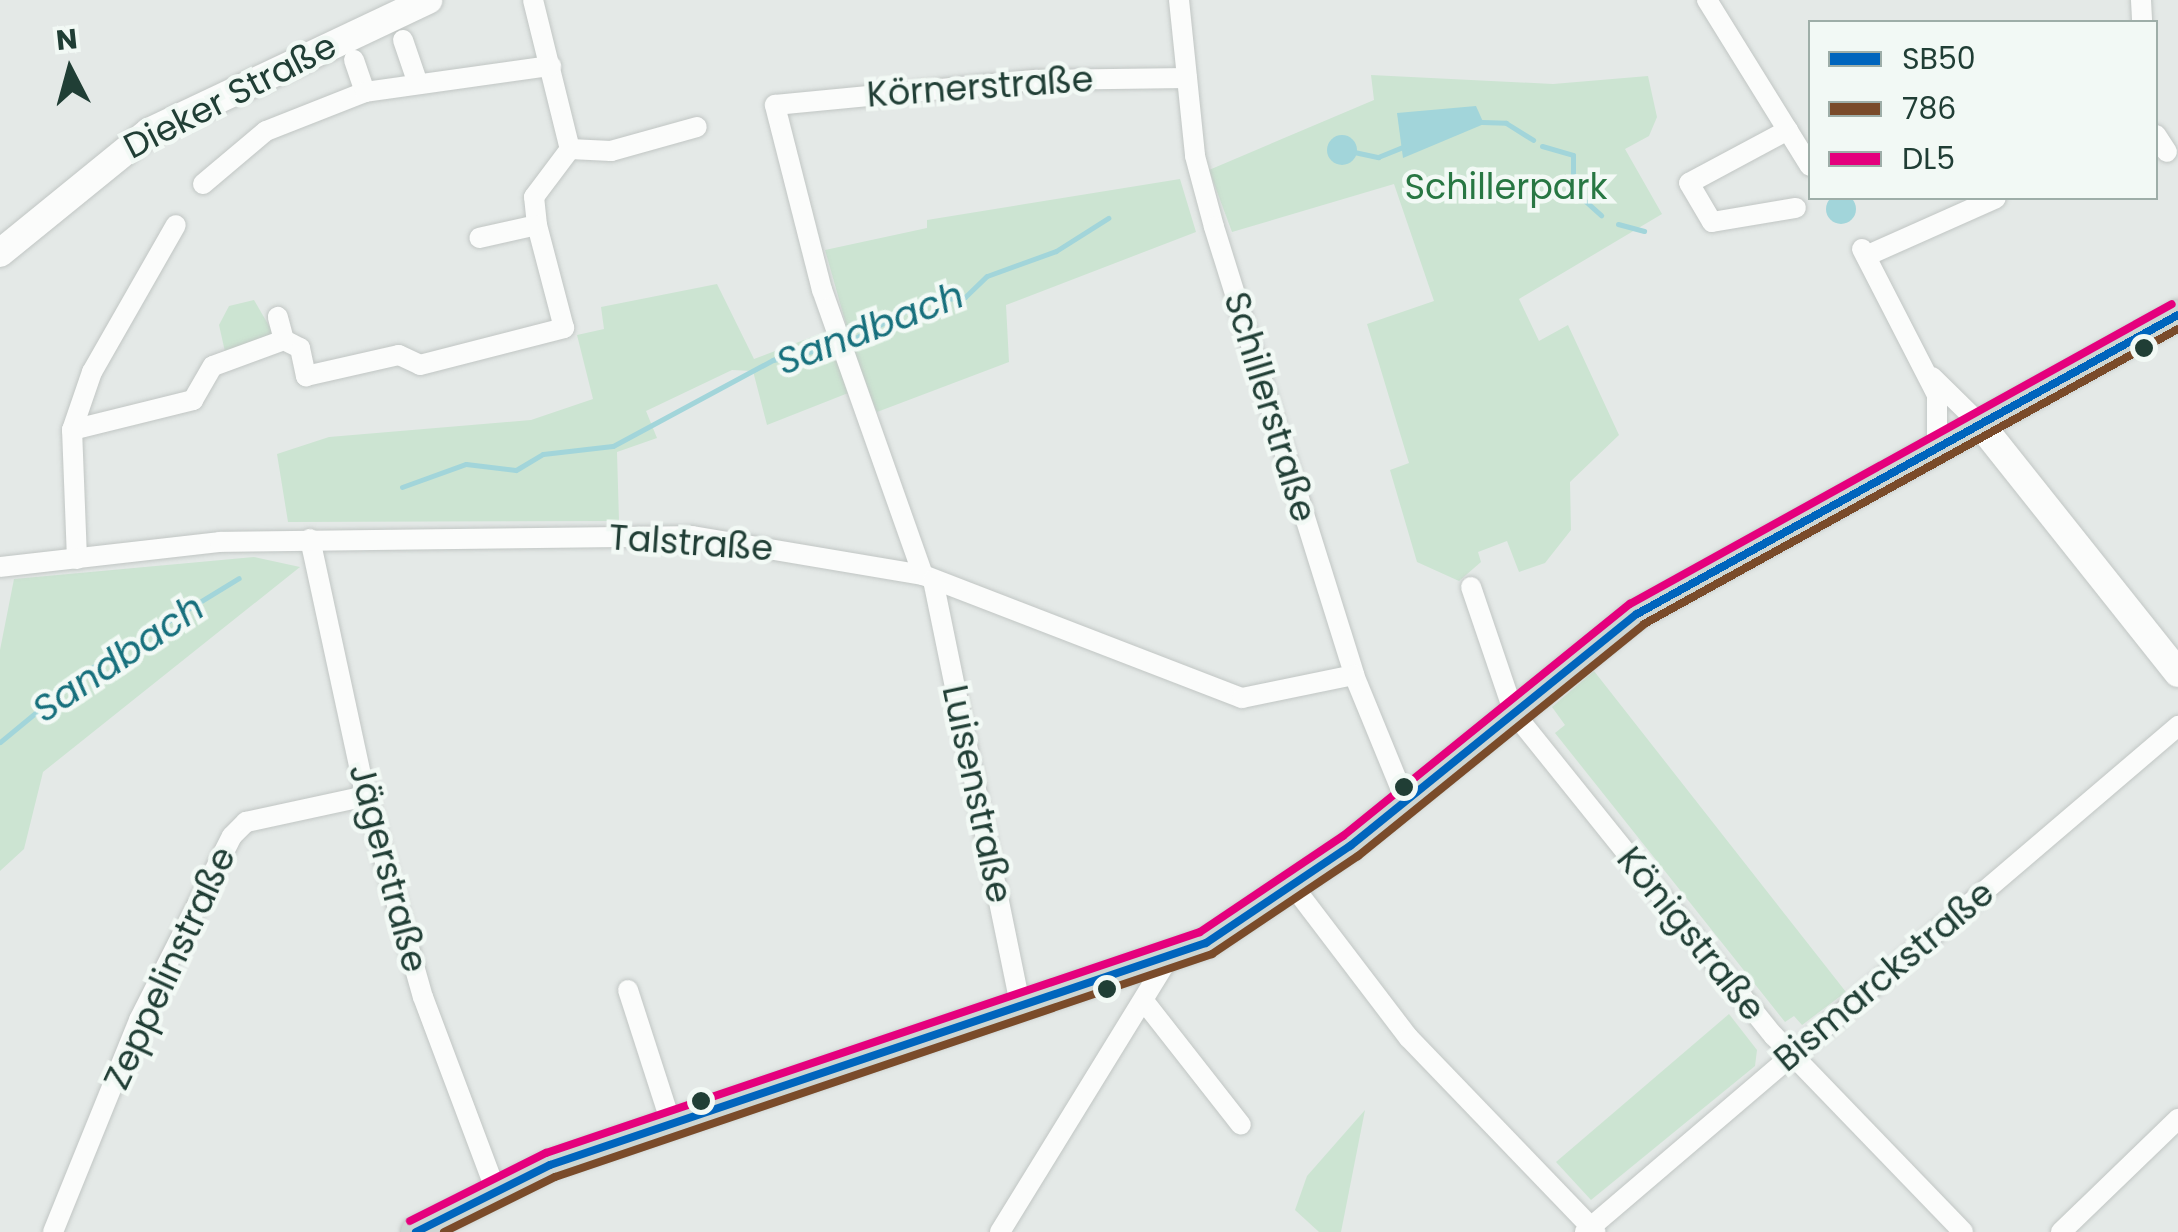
<!DOCTYPE html>
<html>
<head>
<meta charset="utf-8">
<style>
  body { margin:0 }
  #map { position:relative; width:2178px; height:1232px; overflow:hidden; background:#e4e9e7; font-family:Poppins,sans-serif }
  div>[style] { position:absolute }
  [style*='--x'] { left:calc(var(--x)*1px); top:calc(var(--y)*1px); width:calc(var(--w)*1px); rotate:calc(var(--a)*1deg) }
  .green>* { inset:0; background:#cce4d2 }
  .water>* { inset:0; background:#a2d5da }
  .round { border-radius:50% }
  .stream>* { height:5px; margin:-2.5px; padding:0 2.5px; transform-origin:2.5px; border-radius:2.5px; background:#a2d5da }
  .roads { filter:drop-shadow(0 0 2px #c1c6c4) drop-shadow(0 0 2px #c1c6c4) }
  .street>* { height:20px; margin:-10px; padding:0 10px; transform-origin:10px; border-radius:10px; background:#fbfcfb }
  .secondary>* { height:28px; margin:-14px; padding:0 14px; transform-origin:14px; border-radius:14px; background:#fbfcfb }
  .primary>* { height:30px; margin:-15px; padding:0 15px; transform-origin:15px; border-radius:15px; background:#cdd6d3 }
  .bus-1>* { height:8px; margin:-4px; padding:0 4px; transform-origin:4px; border-radius:4px; background:#0065bd }
  .bus-2>* { height:8px; margin:-4px; padding:0 4px; transform-origin:4px; border-radius:4px; background:#7a4b2a }
  .bus-3>* { height:8px; margin:-4px; padding:0 4px; transform-origin:4px; border-radius:4px; background:#e5007d }
  .dots>* { width:28px; height:28px; translate:-50% -50%; box-sizing:border-box; border:5px solid #f2f9f5; border-radius:50% }
  span { translate:-50% -50%; white-space:nowrap; text-align:center; line-height:1.15; -webkit-text-stroke:9px #f2f9f5; paint-order:stroke }
  .street-label { font-size:35px; color:#203e35 }
  .park-label { font-size:35px; color:#287743 }
  .water-label { font-size:38px; color:#17707d; font-style:italic }
  .legend { position:absolute; left:1808px; top:20px; width:350px; height:180px; box-sizing:border-box; background:#f2f9f5; border:2px solid #9eaea8; margin:0; padding:12px 18px; list-style:none; font-size:30px; color:#203e35 }
  .legend li { display:flex; align-items:center; gap:20px; height:50px }
  .legend b { width:50px; border:2px solid #9eaea8 }
  .north { position:absolute; left:20px; top:20px; width:100px; height:100px; -webkit-text-stroke:8px #f2f9f5; paint-order:stroke; rotate:354deg; font-size:28px; font-weight:700; line-height:40px; text-align:center; color:#203e35 }
  .north::after { content:''; display:block; margin:auto; width:35px; height:45px; background:#203e35; clip-path:polygon(50% 0,100% 100%,50% 72%,0 100%) }
</style>
</head>
<body>
<div id="map">
  <div class="green">
    <i style="clip-path:polygon(1371px 75px,1553px 84px,1648px 76px,1657px 117px,1649px 136px,1625px 149px,1662px 214px,1519px 299px,1539px 341px,1568px 325px,1619px 435px,1570px 482px,1571px 530px,1545px 563px,1519px 572px,1507px 541px,1478px 552px,1481px 562px,1459px 581px,1417px 562px,1390px 470px,1409px 463px,1367px 324px,1434px 301px,1394px 184px,1232px 232px,1209px 170px,1374px 100px)"></i>
    <i style="clip-path:polygon(1180px 179px,1196px 232px,1006px 305px,1009px 362px,877px 412px,866px 386px,767px 425px,753px 371px,732px 370px,646px 411px,657px 438px,617px 452px,619px 521px,288px 522px,277px 454px,329px 437px,531px 420px,593px 399px,577px 335px,604px 329px,601px 307px,717px 284px,754px 359px,846px 324px,825px 250px,927px 228px,927px 220px)"></i>
    <i style="clip-path:polygon(254px 300px,276px 338px,226px 356px,219px 325px,229px 306px)"></i>
    <i style="clip-path:polygon(254px 557px,300px 567px,43px 772px,24px 849px,0 871px,0 650px,14px 579px)"></i>
    <i style="clip-path:polygon(1594px 671px,1846px 992px,1802px 1025px,1794px 1016px,1785px 1022px,1555px 733px,1565px 725px,1552px 707px)"></i>
    <i style="clip-path:polygon(1729px 1014px,1757px 1050px,1755px 1066px,1591px 1200px,1556px 1162px)"></i>
    <i style="clip-path:polygon(1365px 1110px,1341px 1232px,1319px 1232px,1295px 1210px,1307px 1176px)"></i>
  </div>
  <div class="water">
    <i style="clip-path:polygon(1476px 106px,1484px 124px,1403px 158px,1397px 113px)"></i>
    <i class="round" style="left:1327px;top:135px;width:30px;height:30px"></i>
    <i class="round" style="left:1826px;top:194px;width:30px;height:30px"></i>
  </div>
  <div class="stream">
    <i style="--x:1482;--y:122;--w:24;--a:2"></i>
    <i style="--x:1506;--y:123;--w:32;--a:32"></i>
    <i style="--x:1542;--y:146;--w:32;--a:16"></i>
    <i style="--x:1573;--y:155;--w:35;--a:90"></i>
    <i style="--x:1573;--y:190;--w:38;--a:42"></i>
    <i style="--x:1354;--y:152;--w:25;--a:12"></i>
    <i style="--x:1378;--y:157;--w:29;--a:-22"></i>
    <i style="--x:1618;--y:224;--w:27;--a:15"></i>
    <i style="--x:846;--y:343;--w:86;--a:-28.3"></i>
    <i style="--x:922;--y:302;--w:43;--a:-6.6"></i>
    <i style="--x:965;--y:297;--w:30;--a:-44"></i>
    <i style="--x:987;--y:276;--w:73;--a:-19.9"></i>
    <i style="--x:1056;--y:251;--w:62;--a:-32.4"></i>
    <i style="--x:402;--y:487;--w:68;--a:-19.8"></i>
    <i style="--x:466;--y:464;--w:50;--a:6.8"></i>
    <i style="--x:516;--y:470;--w:31;--a:-31"></i>
    <i style="--x:543;--y:454;--w:70;--a:-6.5"></i>
    <i style="--x:613;--y:446;--w:182;--a:-28.3"></i>
    <i style="--x:773;--y:360;--w:65;--a:-12.5"></i>
    <i style="--x:0;--y:742;--w:110;--a:-39.5"></i>
    <i style="--x:85;--y:672;--w:180;--a:-31.4"></i>
  </div>
  <div class="roads">
    <div class="street">
      <i style="--x:533;--y:0;--w:154;--a:76.1"></i>
      <i style="--x:570;--y:149;--w:41;--a:2.8"></i>
      <i style="--x:611;--y:151;--w:89;--a:-15.6"></i>
      <i style="--x:1179;--y:0;--w:157;--a:84.1"></i>
      <i style="--x:1195;--y:156;--w:73;--a:75"></i>
      <i style="--x:1214;--y:227;--w:469;--a:72.6"></i>
      <i style="--x:1354;--y:675;--w:137;--a:67.7"></i>
      <i style="--x:1707;--y:0;--w:195;--a:58.2"></i>
      <i style="--x:2141;--y:0;--w:22;--a:87"></i>
      <i style="--x:403;--y:40;--w:43;--a:71.1"></i>
      <i style="--x:354;--y:60;--w:34;--a:71"></i>
      <i style="--x:1788;--y:130;--w:112;--a:151.8"></i>
      <i style="--x:1689;--y:183;--w:45;--a:59.5"></i>
      <i style="--x:1712;--y:222;--w:85;--a:-9.5"></i>
      <i style="--x:2156;--y:135;--w:20;--a:57"></i>
      <i style="--x:203;--y:184;--w:82;--a:-40.1"></i>
      <i style="--x:266;--y:131;--w:106;--a:-21.5"></i>
      <i style="--x:365;--y:92;--w:188;--a:-8"></i>
      <i style="--x:537;--y:225;--w:28;--a:-96"></i>
      <i style="--x:534;--y:197;--w:60;--a:-53.1"></i>
      <i style="--x:1862;--y:249;--w:164;--a:62.8"></i>
      <i style="--x:1937;--y:395;--w:53;--a:90"></i>
      <i style="--x:1866;--y:256;--w:142;--a:-24"></i>
      <i style="--x:284;--y:340;--w:18;--a:27"></i>
      <i style="--x:300;--y:348;--w:29;--a:78"></i>
      <i style="--x:306;--y:376;--w:95;--a:-12.7"></i>
      <i style="--x:399;--y:355;--w:23;--a:25"></i>
      <i style="--x:420;--y:365;--w:149;--a:-14.4"></i>
      <i style="--x:564;--y:328;--w:106;--a:-104.7"></i>
      <i style="--x:537;--y:225;--w:59;--a:167.4"></i>
      <i style="--x:1932;--y:377;--w:67;--a:44.4"></i>
      <i style="--x:72;--y:430;--w:125;--a:-13.9"></i>
      <i style="--x:193;--y:400;--w:39;--a:-60"></i>
      <i style="--x:213;--y:366;--w:76;--a:-20.1"></i>
      <i style="--x:284;--y:340;--w:24;--a:-105"></i>
      <i style="--x:310;--y:539;--w:251;--a:77.8"></i>
      <i style="--x:363;--y:784;--w:221;--a:74.3"></i>
      <i style="--x:423;--y:997;--w:205;--a:69.4"></i>
      <i style="--x:77;--y:559;--w:129;--a:-92.2"></i>
      <i style="--x:72;--y:430;--w:61;--a:-71"></i>
      <i style="--x:92;--y:372;--w:169;--a:-60.3"></i>
      <i style="--x:0;--y:567;--w:221;--a:-6.5"></i>
      <i style="--x:220;--y:542;--w:472;--a:-0.7"></i>
      <i style="--x:692;--y:536;--w:234;--a:9.6"></i>
      <i style="--x:923;--y:575;--w:342;--a:21.1"></i>
      <i style="--x:1242;--y:698;--w:114;--a:-11.6"></i>
      <i style="--x:923;--y:575;--w:302;--a:-109.5"></i>
      <i style="--x:822;--y:290;--w:191;--a:-104.3"></i>
      <i style="--x:775;--y:105;--w:263;--a:-5.5"></i>
      <i style="--x:1037;--y:80;--w:150;--a:-0.8"></i>
      <i style="--x:933;--y:580;--w:437;--a:78.4"></i>
      <i style="--x:1471;--y:587;--w:133;--a:71.2"></i>
      <i style="--x:1514;--y:713;--w:415;--a:51.2"></i>
      <i style="--x:1774;--y:1036;--w:272;--a:46"></i>
      <i style="--x:1293;--y:886;--w:191;--a:52.7"></i>
      <i style="--x:1409;--y:1038;--w:269;--a:46.1"></i>
      <i style="--x:628;--y:990;--w:143;--a:72.1"></i>
      <i style="--x:1147;--y:1005;--w:152;--a:51.9"></i>
      <i style="--x:53;--y:1232;--w:229;--a:-67.9"></i>
      <i style="--x:139;--y:1020;--w:206;--a:-63.2"></i>
      <i style="--x:232;--y:836;--w:20;--a:-45"></i>
      <i style="--x:246;--y:822;--w:123;--a:-12.2"></i>
      <i style="--x:1000;--y:1232;--w:317;--a:-58.4"></i>
      <i style="--x:1585;--y:1232;--w:780;--a:-40.47"></i>
      <i style="--x:2061;--y:1232;--w:163;--a:-44"></i>
    </div>
    <div class="secondary">
      <i style="--x:0;--y:253;--w:192;--a:-39.1"></i>
      <i style="--x:149;--y:132;--w:309;--a:-25.3"></i>
      <i style="--x:1980;--y:424;--w:318;--a:51.5"></i>
    </div>
    <div class="primary">
      <i style="--x:416;--y:1232;--w:150;--a:-26.6"></i>
      <i style="--x:550;--y:1165;--w:693;--a:-18.7"></i>
      <i style="--x:1206;--y:943;--w:174;--a:-34"></i>
      <i style="--x:1350;--y:846;--w:369;--a:-39"></i>
      <i style="--x:1637;--y:614;--w:618;--a:-28.93"></i>
    </div>
  </div>
  <div class="bus-1">
    <i style="--x:416;--y:1232;--w:150;--a:-26.6"></i>
    <i style="--x:550;--y:1165;--w:693;--a:-18.7"></i>
    <i style="--x:1206;--y:943;--w:174;--a:-34"></i>
    <i style="--x:1350;--y:846;--w:369;--a:-39"></i>
    <i style="--x:1637;--y:614;--w:618;--a:-28.93"></i>
  </div>
  <div class="bus-2">
    <i style="--x:444;--y:1232;--w:124;--a:-26.4"></i>
    <i style="--x:555;--y:1177;--w:694;--a:-18.75"></i>
    <i style="--x:1212;--y:954;--w:176;--a:-33.9"></i>
    <i style="--x:1358;--y:856;--w:368;--a:-39"></i>
    <i style="--x:1644;--y:624;--w:610;--a:-28.92"></i>
  </div>
  <div class="bus-3">
    <i style="--x:410;--y:1221;--w:152;--a:-26.6"></i>
    <i style="--x:546;--y:1153;--w:690;--a:-18.67"></i>
    <i style="--x:1200;--y:932;--w:172;--a:-33.9"></i>
    <i style="--x:1343;--y:836;--w:369;--a:-39"></i>
    <i style="--x:1630;--y:604;--w:619;--a:-28.96"></i>
  </div>
  <div class="dots">
    <i style="left:2144px;top:348px;background:#203e35"></i>
    <i style="left:1404px;top:787px;background:#203e35"></i>
    <i style="left:1107px;top:989px;background:#203e35"></i>
    <i style="left:701px;top:1101px;background:#203e35"></i>
  </div>
  <div class="street-label">
    <span style="left:980px;top:87px;rotate:-4deg">Körnerstraße</span>
    <span style="left:230px;top:96px;rotate:-27deg">Dieker Straße</span>
    <span style="left:1270px;top:407px;rotate:73deg">Schillerstraße</span>
    <span style="left:691px;top:543px;rotate:4deg">Talstraße</span>
    <span style="left:977px;top:794px;rotate:78deg">Luisenstraße</span>
    <span style="left:388px;top:868px;rotate:75deg">Jägerstraße</span>
    <span style="left:1691px;top:934px;rotate:51deg">Königstraße</span>
    <span style="left:170px;top:968px;rotate:-65deg">Zeppelinstraße</span>
    <span style="left:1884px;top:976px;rotate:-40deg">Bismarckstraße</span>
  </div>
  <div class="park-label">
    <span style="left:1506px;top:187px">Schillerpark</span>
  </div>
  <div class="water-label">
    <span style="left:870px;top:328px;rotate:-21deg">Sandbach</span>
    <span style="left:118px;top:658px;rotate:-34deg">Sandbach</span>
  </div>
  <ul class="legend">
  <li><b style="height:12px;background:#0065bd"></b>SB50</li>
  <li><b style="height:12px;background:#7a4b2a"></b>786</li>
  <li><b style="height:12px;background:#e5007d"></b>DL5</li>
  </ul>
  <div class="north">N</div>
</div>
</body>
</html>
